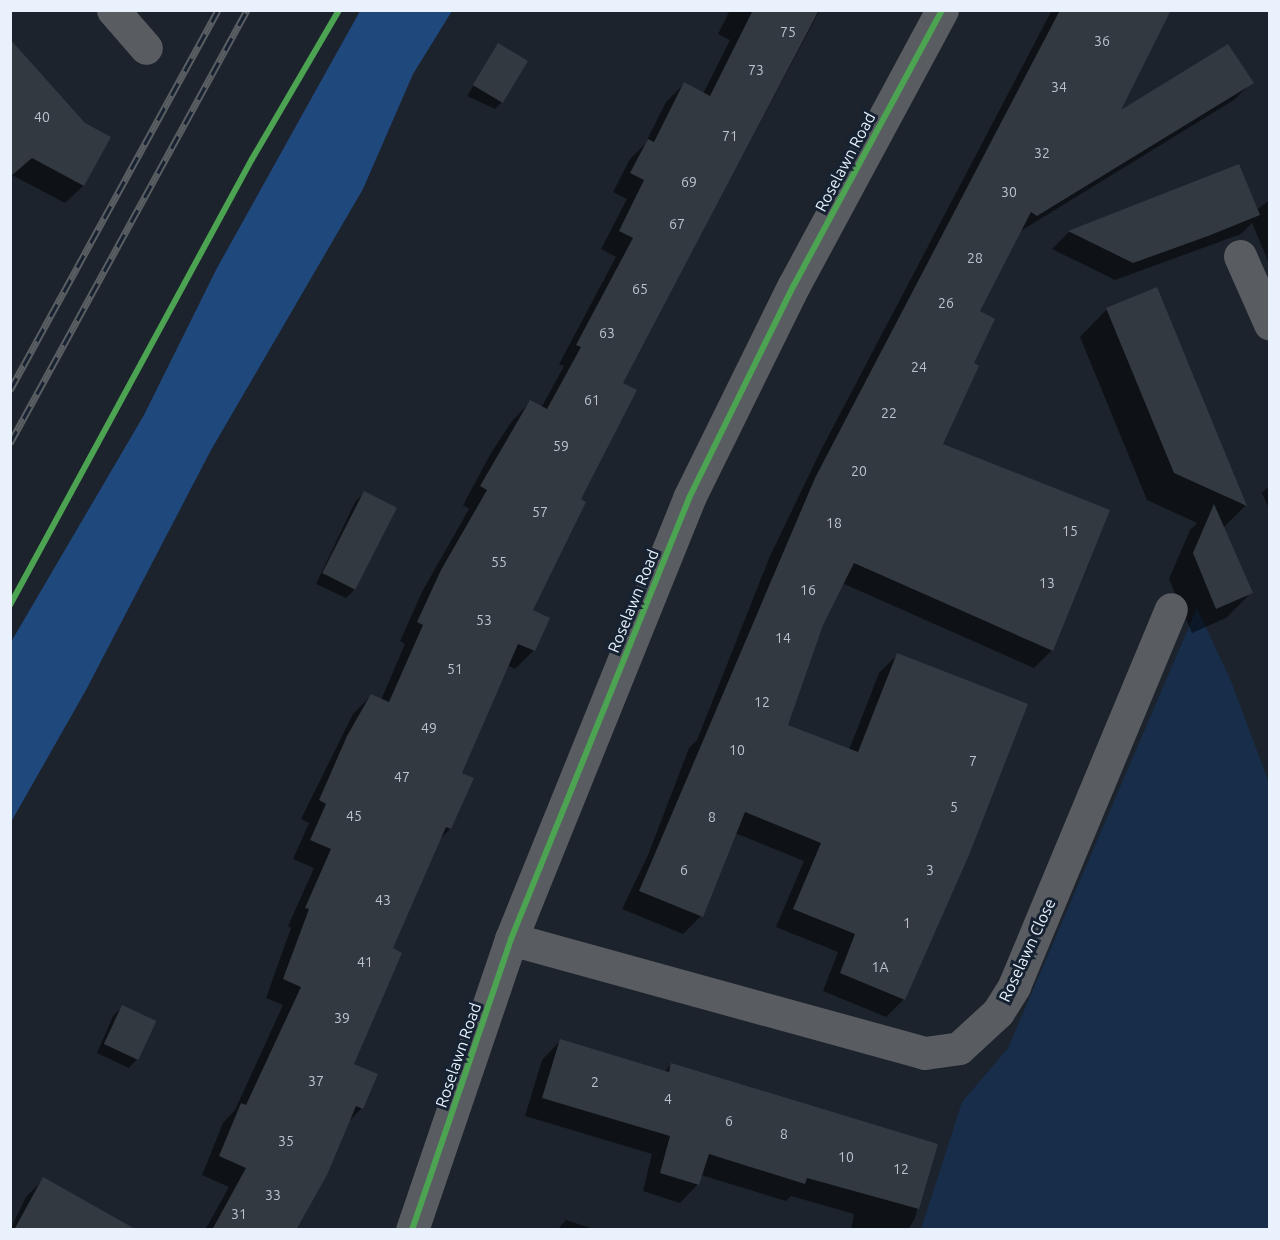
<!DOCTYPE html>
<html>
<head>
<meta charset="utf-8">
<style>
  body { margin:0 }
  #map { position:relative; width:1280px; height:1240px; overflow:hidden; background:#1c232c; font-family:Ubuntu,sans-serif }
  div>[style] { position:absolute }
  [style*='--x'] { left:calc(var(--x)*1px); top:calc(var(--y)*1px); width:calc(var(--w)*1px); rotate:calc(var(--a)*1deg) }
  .green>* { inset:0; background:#172d4a }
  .water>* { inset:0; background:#1f487d }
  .shadow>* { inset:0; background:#0007 }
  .building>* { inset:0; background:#333940; transform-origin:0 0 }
  .minor>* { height:33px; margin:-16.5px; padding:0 16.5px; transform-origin:16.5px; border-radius:16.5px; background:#595c60 }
  .rail>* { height:7px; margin-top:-3.5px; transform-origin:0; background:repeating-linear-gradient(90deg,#162232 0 14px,#595e62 0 28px); box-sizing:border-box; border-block:2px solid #595e62 }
  .cycleway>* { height:6px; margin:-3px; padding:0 3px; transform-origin:3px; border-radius:3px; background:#4ca352 }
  span { translate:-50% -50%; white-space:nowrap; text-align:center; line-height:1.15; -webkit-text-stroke:6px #162232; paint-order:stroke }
  .number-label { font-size:14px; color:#bbc3cd }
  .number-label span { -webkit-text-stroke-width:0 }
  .street-label { font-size:16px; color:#e8f1fc }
  .frame { position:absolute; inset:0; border:12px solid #e8f1fc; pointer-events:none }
</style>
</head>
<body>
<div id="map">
  <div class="green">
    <i style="clip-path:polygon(1197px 608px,1231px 681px,1269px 783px,1269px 1229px,921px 1229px,962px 1102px,1008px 1048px)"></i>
  </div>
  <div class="water">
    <i style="clip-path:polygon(360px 11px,452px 11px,413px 74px,363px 189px,211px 450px,86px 690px,11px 822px,11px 642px,144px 415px,217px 268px)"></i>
  </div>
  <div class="shadow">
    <i style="clip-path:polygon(730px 10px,820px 10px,621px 384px,579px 500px,530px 611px,534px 650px,515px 669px,507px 665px,460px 774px,450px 829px,439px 840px,391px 949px,352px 1065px,362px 1108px,348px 1122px,295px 1230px,205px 1230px,229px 1187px,202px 1175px,223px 1123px,235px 1110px,283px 1005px,266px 998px,291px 928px,288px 926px,314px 868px,293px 859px,309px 823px,301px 819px,353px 714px,371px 696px,381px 700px,405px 644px,400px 641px,423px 590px,469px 509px,463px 505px,491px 453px,512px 421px,530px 402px,541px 408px,564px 366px,559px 364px,616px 257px,601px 249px,627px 199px,613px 192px,630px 159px,645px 144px,666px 102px,684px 84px,703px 94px,730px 40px,718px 34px)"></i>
    <i style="clip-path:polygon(1052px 10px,1169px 10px,1117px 114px,1252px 82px,1234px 100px,1019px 232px,978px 312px,972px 364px,941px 445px,1052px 650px,1034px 668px,842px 583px,822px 624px,786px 726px,849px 750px,879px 673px,897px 655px,904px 999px,886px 1017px,823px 991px,838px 952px,776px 927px,804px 861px,735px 833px,701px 916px,683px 934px,622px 909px,648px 855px,689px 748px,697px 740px,770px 556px,821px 450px)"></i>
    <i style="clip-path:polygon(10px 39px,84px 124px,109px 138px,83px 186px,65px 203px,10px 174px)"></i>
    <i style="clip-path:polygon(498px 45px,504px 100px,495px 109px,467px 96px)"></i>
    <i style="clip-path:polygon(1239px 166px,1256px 210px,1270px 200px,1270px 266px,1252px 223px,1241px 234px,1115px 280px,1052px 249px,1069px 232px)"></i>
    <i style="clip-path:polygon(1156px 289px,1245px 506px,1223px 528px,1251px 593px,1226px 618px,1192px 633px,1169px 579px,1190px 530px,1197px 523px,1147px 500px,1080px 337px,1107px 309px)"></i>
    <i style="clip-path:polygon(1270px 485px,1270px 511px,1262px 493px)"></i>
    <i style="clip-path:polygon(364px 493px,395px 508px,355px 589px,346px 598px,316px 584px,355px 502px)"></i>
    <i style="clip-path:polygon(122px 1007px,138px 1058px,129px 1068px,97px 1053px,113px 1016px)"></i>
    <i style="clip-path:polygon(560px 1041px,664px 1072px,671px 1065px,936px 1145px,915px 1218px,908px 1230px,851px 1230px,854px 1214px,791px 1196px,786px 1201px,701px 1175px,698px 1184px,680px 1203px,643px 1191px,652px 1154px,525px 1116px,542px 1060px)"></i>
    <i style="clip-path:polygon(44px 1179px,108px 1230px,10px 1230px,26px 1197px)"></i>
    <i style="clip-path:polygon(566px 1220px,597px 1230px,557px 1230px)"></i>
  </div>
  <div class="building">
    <i style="clip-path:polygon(753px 10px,819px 10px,623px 383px,637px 390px,581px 499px,586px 502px,533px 610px,550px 618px,535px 651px,518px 644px,462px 773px,474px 778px,451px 829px,446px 827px,393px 948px,402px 953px,354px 1064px,378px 1074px,363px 1109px,356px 1106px,327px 1175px,296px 1230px,212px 1230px,246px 1168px,219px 1156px,241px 1103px,246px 1105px,301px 987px,283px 979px,309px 909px,305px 908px,331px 849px,310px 840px,326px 804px,319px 800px,347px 736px,371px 694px,389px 702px,423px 625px,417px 622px,441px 570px,487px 490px,480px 486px,530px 400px,547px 409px,581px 347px,576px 345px,633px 238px,619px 231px,644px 180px,630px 173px,648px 139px,654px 142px,684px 82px,710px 96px)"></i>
    <i style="clip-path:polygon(1060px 10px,1171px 10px,1121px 110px,1228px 44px,1254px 83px,1037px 216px,1031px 212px,980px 311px,995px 319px,974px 363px,979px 366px,943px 444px,1110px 510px,1053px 651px,854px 563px,823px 625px,788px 725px,858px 752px,897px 653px,1028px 704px,969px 855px,905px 1000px,840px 973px,855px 934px,793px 909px,821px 843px,745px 812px,703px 917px,639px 891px,815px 478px)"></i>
    <i style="clip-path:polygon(10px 39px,85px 123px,111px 137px,84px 186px,32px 158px,10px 177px)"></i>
    <i style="left:498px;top:43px;width:35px;height:49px;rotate:31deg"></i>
    <i style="clip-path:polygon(1239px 164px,1260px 215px,1208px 236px,1133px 263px,1068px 231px)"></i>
    <i style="clip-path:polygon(1157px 287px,1214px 426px,1247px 506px,1174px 473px,1106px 308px)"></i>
    <i style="left:364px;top:491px;width:37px;height:92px;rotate:27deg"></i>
    <i style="clip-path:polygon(1214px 504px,1253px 593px,1216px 609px,1193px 553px)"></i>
    <i style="left:122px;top:1005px;width:38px;height:43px;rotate:25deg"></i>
    <i style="clip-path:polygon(560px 1039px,669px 1072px,671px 1063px,938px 1144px,919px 1209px,807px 1178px,805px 1184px,709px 1154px,699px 1185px,660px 1173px,670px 1136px,542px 1098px)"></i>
    <i style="clip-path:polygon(43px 1177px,137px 1230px,14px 1230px)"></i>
  </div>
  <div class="minor">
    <i style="--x:113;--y:10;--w:50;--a:49"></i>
    <i style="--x:1240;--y:256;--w:74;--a:66.2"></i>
    <i style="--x:511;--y:939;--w:429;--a:15.4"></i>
    <i style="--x:925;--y:1053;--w:34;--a:-8"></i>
    <i style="--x:959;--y:1048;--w:53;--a:-42.7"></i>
    <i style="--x:998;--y:1012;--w:31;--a:-58"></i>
    <i style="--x:1014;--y:986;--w:408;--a:-67.4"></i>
    <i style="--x:412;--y:1230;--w:307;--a:-71.2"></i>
    <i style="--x:511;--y:939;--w:476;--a:-68"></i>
    <i style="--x:689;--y:498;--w:237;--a:-63.8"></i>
    <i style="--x:794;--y:285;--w:312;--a:-61.7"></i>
  </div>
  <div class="rail">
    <i style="--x:10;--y:390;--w:433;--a:-61.3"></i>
    <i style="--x:10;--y:443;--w:494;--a:-61.3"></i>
  </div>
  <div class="cycleway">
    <i style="--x:10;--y:605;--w:507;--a:-61.52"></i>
    <i style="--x:252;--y:159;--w:173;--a:-59.7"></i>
    <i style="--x:412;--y:1230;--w:307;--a:-71.2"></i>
    <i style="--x:511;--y:939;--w:476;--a:-68"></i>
    <i style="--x:689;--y:498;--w:237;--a:-63.8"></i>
    <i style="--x:794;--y:285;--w:312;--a:-61.7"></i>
  </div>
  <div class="number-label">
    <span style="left:788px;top:32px">75</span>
    <span style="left:1102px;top:41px">36</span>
    <span style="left:756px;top:70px">73</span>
    <span style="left:1059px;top:87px">34</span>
    <span style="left:42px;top:117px">40</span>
    <span style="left:730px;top:136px">71</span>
    <span style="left:1042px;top:153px">32</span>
    <span style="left:689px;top:182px">69</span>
    <span style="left:1009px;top:192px">30</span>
    <span style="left:677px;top:224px">67</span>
    <span style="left:975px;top:258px">28</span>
    <span style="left:640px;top:289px">65</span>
    <span style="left:946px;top:303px">26</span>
    <span style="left:607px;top:333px">63</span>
    <span style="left:919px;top:367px">24</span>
    <span style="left:592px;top:400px">61</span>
    <span style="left:889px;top:413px">22</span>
    <span style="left:561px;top:446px">59</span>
    <span style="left:859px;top:471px">20</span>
    <span style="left:540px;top:512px">57</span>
    <span style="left:834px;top:523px">18</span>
    <span style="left:1070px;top:531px">15</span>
    <span style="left:499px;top:562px">55</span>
    <span style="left:1047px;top:583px">13</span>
    <span style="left:808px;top:590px">16</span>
    <span style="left:484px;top:620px">53</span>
    <span style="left:783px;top:638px">14</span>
    <span style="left:455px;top:669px">51</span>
    <span style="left:762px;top:702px">12</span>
    <span style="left:429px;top:728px">49</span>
    <span style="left:737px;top:750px">10</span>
    <span style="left:973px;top:761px">7</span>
    <span style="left:402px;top:777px">47</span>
    <span style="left:954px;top:807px">5</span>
    <span style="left:354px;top:816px">45</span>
    <span style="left:712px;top:817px">8</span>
    <span style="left:684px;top:870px">6</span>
    <span style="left:930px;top:870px">3</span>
    <span style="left:383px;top:900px">43</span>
    <span style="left:907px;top:923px">1</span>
    <span style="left:365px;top:962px">41</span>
    <span style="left:880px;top:967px">1A</span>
    <span style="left:342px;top:1018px">39</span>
    <span style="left:316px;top:1081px">37</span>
    <span style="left:595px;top:1082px">2</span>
    <span style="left:668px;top:1099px">4</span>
    <span style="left:729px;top:1121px">6</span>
    <span style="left:784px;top:1134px">8</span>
    <span style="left:286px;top:1141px">35</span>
    <span style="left:846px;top:1157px">10</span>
    <span style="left:901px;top:1169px">12</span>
    <span style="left:273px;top:1195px">33</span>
    <span style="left:239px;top:1214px">31</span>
  </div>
  <div class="street-label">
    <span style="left:845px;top:162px;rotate:-62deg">Roselawn Road</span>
    <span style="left:633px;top:601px;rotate:-68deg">Roselawn Road</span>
    <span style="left:1027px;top:950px;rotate:-65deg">Roselawn Close</span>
    <span style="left:458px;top:1055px;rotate:-71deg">Roselawn Road</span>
  </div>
  <div class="frame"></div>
</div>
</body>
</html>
